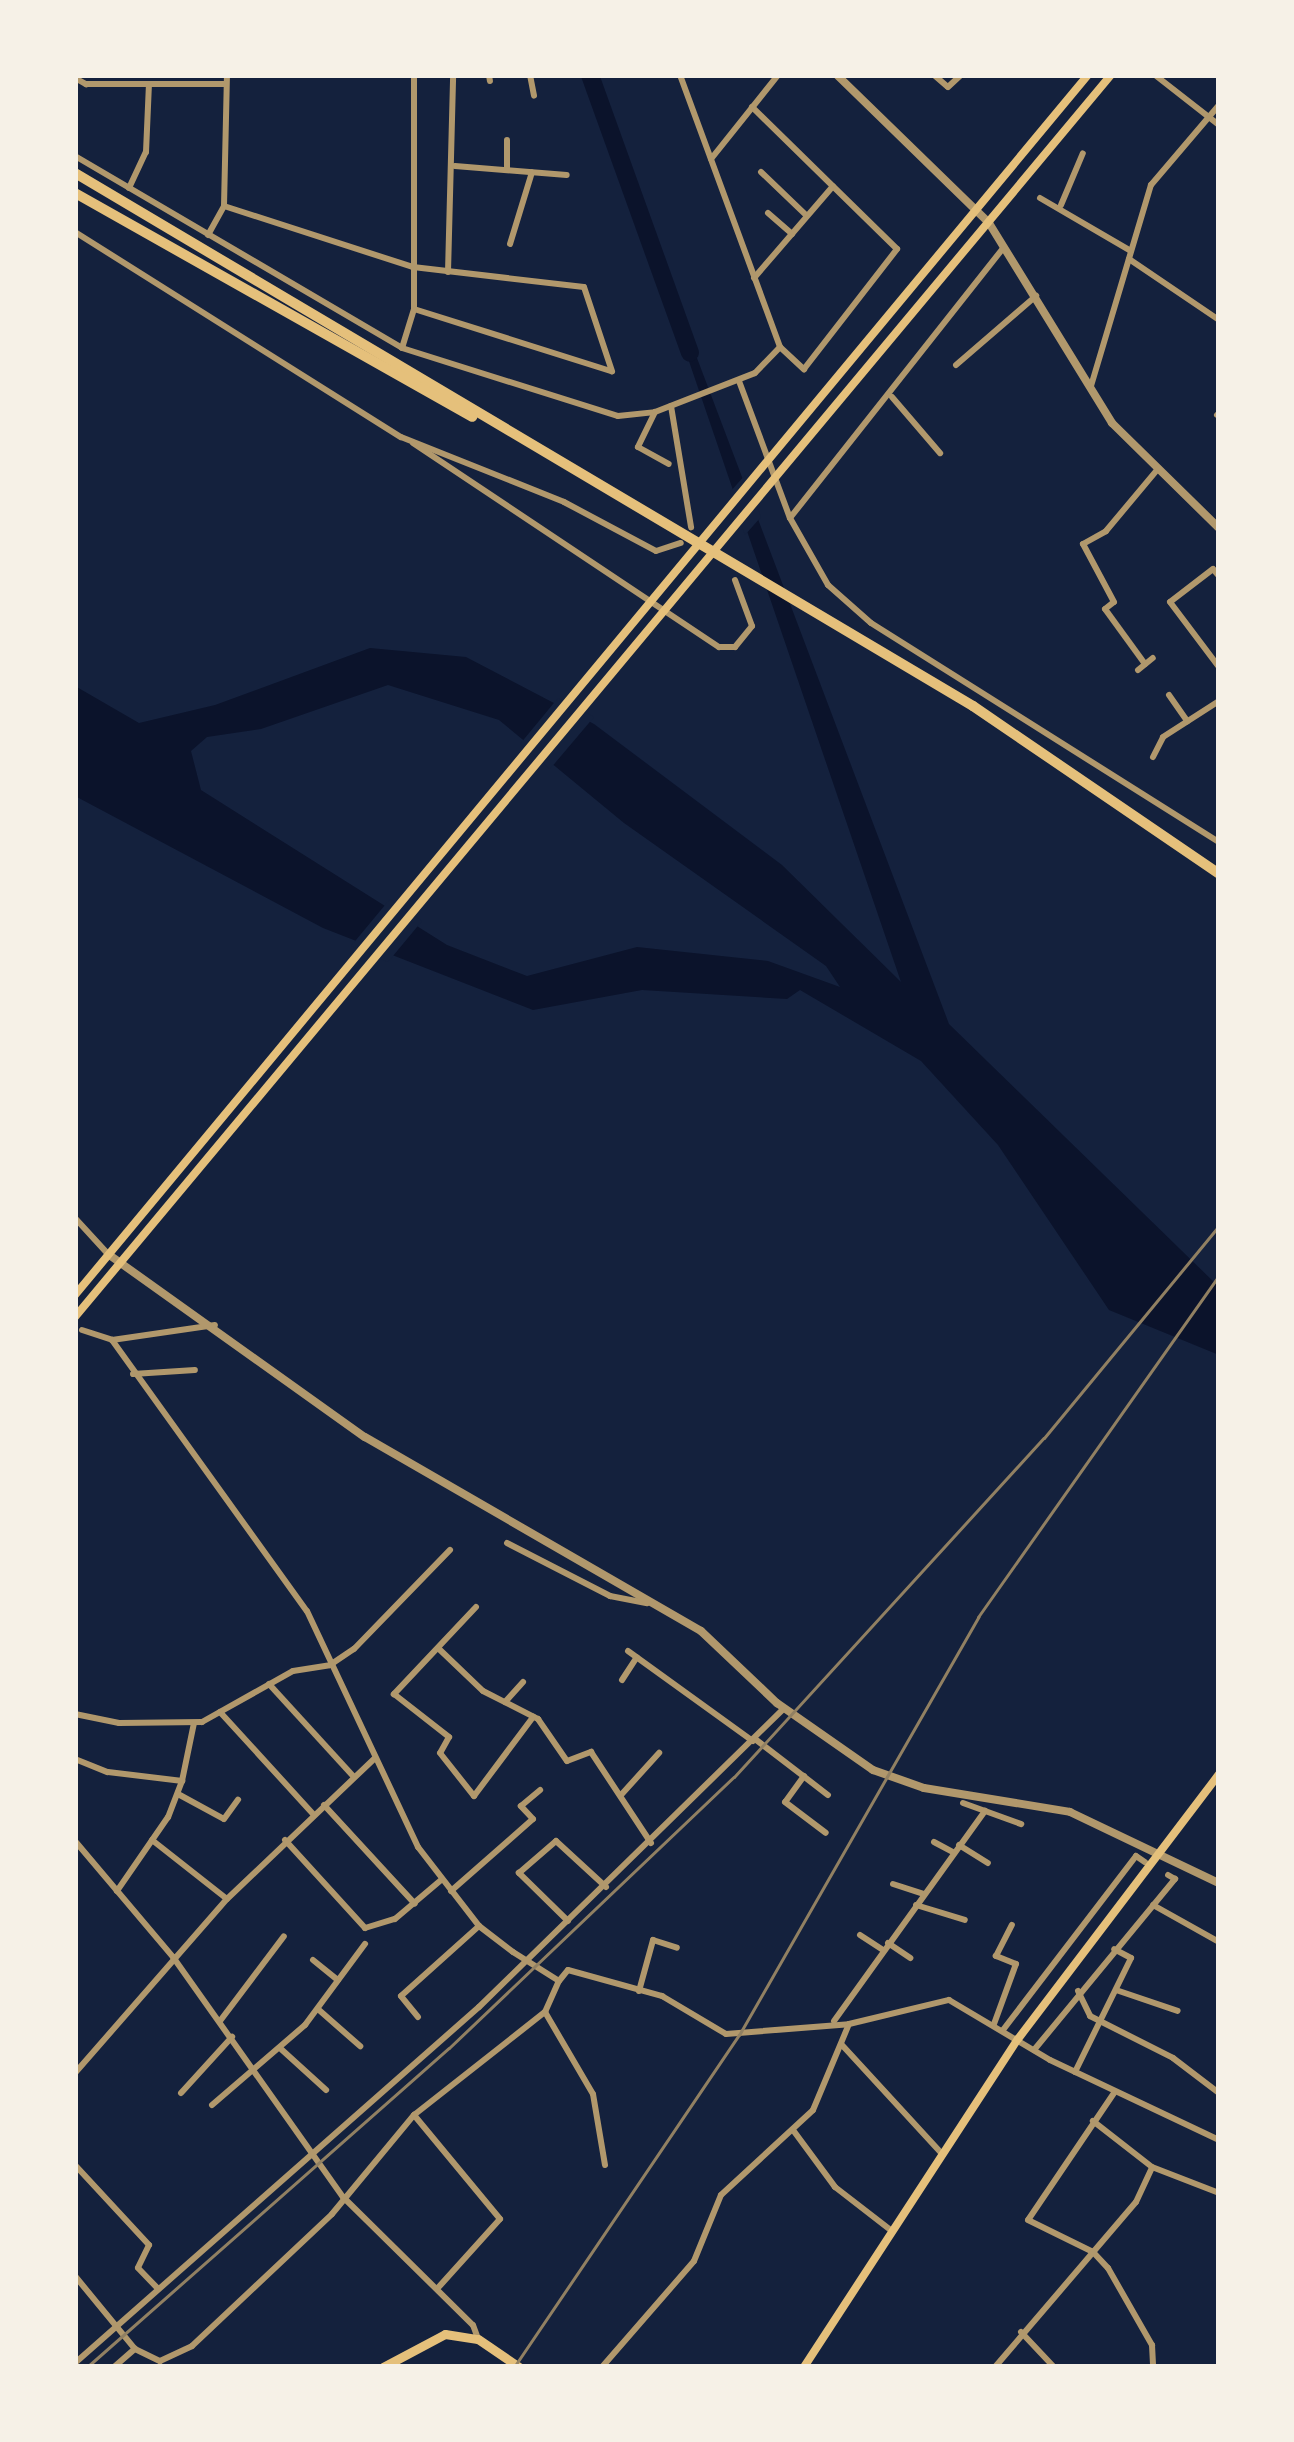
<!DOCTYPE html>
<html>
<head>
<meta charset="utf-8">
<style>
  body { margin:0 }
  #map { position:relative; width:1294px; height:2442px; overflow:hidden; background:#14213d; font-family:Rubik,sans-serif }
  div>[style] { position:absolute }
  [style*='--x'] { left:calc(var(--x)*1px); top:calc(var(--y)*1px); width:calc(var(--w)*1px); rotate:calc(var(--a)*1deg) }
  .water>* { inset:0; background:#0b132b }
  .pier>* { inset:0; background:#14213d }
  .river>* { height:18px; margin:-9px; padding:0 9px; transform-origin:9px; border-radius:9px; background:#0b132b }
  .minor>* { height:6px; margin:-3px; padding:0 3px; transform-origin:3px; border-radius:3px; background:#b1986c }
  .tertiary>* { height:8px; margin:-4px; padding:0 4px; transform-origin:4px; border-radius:4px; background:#b1986c }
  .secondary>* { height:8px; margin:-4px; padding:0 4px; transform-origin:4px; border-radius:4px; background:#e5c07b }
  .primary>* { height:9px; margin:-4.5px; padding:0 4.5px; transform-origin:4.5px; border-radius:4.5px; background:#e5c07b }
  .motorway>* { height:10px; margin:-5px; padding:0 5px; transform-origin:5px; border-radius:5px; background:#e5c07b }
  .rail>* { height:3px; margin:-1.5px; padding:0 1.5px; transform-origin:1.5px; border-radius:1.5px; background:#918062 }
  span { translate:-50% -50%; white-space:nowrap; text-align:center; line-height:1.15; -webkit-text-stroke:10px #f6f1e7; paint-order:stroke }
  .frame { position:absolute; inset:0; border:78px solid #f6f1e7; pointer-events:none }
</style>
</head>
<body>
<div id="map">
  <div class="water">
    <i style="clip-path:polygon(evenodd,686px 329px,949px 1024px,1219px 1287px,1219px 1355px,1109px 1310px,998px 1145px,921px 1061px,800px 990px,787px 999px,642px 990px,533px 1010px,323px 928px,75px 796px,75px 686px,139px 723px,215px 705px,370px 648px,466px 657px,594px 724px,782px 865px,901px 982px,679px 332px,686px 329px,388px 685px,499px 720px,624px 823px,826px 966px,840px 987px,768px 961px,637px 947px,527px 976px,447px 945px,201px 790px,191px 751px,207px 737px,261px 729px,388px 685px)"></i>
  </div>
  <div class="pier">
    <i style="clip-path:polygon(745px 475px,761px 517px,745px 535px,730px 492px)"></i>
    <i style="clip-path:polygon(558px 698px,594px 717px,550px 769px,520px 744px)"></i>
    <i style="clip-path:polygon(390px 899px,422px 921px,388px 962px,351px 946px)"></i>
  </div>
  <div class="river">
    <i style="--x:590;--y:75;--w:295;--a:70.2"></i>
  </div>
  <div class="minor">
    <i style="--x:489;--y:75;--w:6;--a:81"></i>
    <i style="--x:530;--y:75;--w:21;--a:79"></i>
    <i style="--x:680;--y:75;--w:290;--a:69.8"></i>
    <i style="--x:780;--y:347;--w:33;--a:43"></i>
    <i style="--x:804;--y:369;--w:152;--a:-52.2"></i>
    <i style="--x:897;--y:249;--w:203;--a:-135.6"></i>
    <i style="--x:934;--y:75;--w:18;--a:41"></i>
    <i style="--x:948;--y:87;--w:18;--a:-43"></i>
    <i style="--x:1155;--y:75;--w:81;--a:38"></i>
    <i style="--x:75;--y:78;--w:13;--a:29"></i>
    <i style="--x:86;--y:84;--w:140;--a:0"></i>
    <i style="--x:507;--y:140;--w:29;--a:90"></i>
    <i style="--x:75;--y:156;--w:379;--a:30.4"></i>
    <i style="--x:402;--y:348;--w:226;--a:17.5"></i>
    <i style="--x:618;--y:416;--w:37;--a:-6"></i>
    <i style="--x:655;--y:412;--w:107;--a:-21.3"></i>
    <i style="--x:755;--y:373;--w:36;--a:-46"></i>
    <i style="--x:711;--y:159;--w:107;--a:-51.4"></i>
    <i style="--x:455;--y:166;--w:112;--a:4.6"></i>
    <i style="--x:761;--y:172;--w:62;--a:43.7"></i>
    <i style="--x:129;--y:188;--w:40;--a:-65"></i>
    <i style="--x:146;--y:152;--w:68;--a:-87.5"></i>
    <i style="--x:1040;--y:198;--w:105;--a:30.2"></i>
    <i style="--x:1061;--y:205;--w:56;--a:-67.1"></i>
    <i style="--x:224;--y:206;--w:199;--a:17.9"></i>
    <i style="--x:413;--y:267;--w:172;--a:6.7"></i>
    <i style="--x:584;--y:287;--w:89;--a:71.6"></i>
    <i style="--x:768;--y:213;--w:32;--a:41"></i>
    <i style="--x:75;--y:232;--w:385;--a:32.2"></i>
    <i style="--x:401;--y:437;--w:175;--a:21.7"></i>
    <i style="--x:564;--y:502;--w:104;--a:28"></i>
    <i style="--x:656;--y:551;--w:26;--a:-18"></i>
    <i style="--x:208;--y:235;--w:33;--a:-61"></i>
    <i style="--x:224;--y:206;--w:131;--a:-88.7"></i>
    <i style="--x:510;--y:244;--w:75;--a:-73"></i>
    <i style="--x:1129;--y:259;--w:109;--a:34.1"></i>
    <i style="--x:448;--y:272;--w:197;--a:-88.5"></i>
    <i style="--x:754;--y:278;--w:121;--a:-49.3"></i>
    <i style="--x:414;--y:309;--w:207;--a:17.5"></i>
    <i style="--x:402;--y:348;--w:41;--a:-72.9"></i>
    <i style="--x:414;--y:309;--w:234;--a:-90"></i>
    <i style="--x:956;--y:365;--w:106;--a:-40.8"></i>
    <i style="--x:739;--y:381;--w:146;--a:69.6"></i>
    <i style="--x:790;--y:518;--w:77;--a:60.4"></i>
    <i style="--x:828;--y:585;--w:57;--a:41.5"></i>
    <i style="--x:871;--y:623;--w:411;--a:32.2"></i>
    <i style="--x:1091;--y:386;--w:210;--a:-73.4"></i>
    <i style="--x:1151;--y:185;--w:105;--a:-49.6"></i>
    <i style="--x:892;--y:397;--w:74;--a:49.4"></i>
    <i style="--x:671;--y:406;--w:123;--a:80.6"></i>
    <i style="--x:655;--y:412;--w:39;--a:116"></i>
    <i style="--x:638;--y:447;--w:35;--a:29"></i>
    <i style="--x:1217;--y:415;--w:3;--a:-45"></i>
    <i style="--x:413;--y:443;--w:368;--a:33.7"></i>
    <i style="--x:719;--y:647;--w:16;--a:0"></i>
    <i style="--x:735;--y:647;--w:27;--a:-51"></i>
    <i style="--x:752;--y:626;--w:49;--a:-110.3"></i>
    <i style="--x:790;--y:518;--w:344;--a:-51.7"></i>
    <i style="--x:1219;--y:576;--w:9;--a:-131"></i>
    <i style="--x:1213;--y:569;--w:54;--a:142.5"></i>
    <i style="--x:1170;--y:602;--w:81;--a:53"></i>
    <i style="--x:1145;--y:664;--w:68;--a:-126"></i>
    <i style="--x:1105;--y:609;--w:11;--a:-38"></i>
    <i style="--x:1114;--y:602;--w:66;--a:-118.1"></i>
    <i style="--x:1083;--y:544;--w:26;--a:-29"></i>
    <i style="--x:1106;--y:531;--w:80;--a:-50.1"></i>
    <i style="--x:1138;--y:670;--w:19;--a:-39"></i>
    <i style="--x:1169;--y:695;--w:32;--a:55"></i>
    <i style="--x:1153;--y:757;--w:22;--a:-63"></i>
    <i style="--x:1163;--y:737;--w:67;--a:-32.7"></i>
    <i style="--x:75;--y:1218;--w:49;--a:47.5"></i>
    <i style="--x:82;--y:1330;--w:32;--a:18"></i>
    <i style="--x:112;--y:1340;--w:104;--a:-8.3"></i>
    <i style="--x:112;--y:1340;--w:334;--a:54.3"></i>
    <i style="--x:307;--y:1611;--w:261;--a:64.8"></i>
    <i style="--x:418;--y:1847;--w:100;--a:52.3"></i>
    <i style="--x:479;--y:1926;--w:43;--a:37.4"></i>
    <i style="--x:513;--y:1952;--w:54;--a:32.2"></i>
    <i style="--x:559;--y:1981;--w:14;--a:-51"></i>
    <i style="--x:568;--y:1970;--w:98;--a:15.5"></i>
    <i style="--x:662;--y:1996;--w:74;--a:30.7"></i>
    <i style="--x:726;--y:2034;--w:123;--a:-4.6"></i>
    <i style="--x:849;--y:2024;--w:103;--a:-13.5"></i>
    <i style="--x:949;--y:2000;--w:117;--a:30.7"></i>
    <i style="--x:1050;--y:2060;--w:187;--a:25.3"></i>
    <i style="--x:133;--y:1374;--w:62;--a:-3.7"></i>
    <i style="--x:507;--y:1543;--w:116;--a:27.2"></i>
    <i style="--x:610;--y:1596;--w:38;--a:11"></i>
    <i style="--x:476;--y:1607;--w:120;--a:133.3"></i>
    <i style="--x:394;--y:1694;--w:70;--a:38"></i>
    <i style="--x:449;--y:1737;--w:18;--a:119"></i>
    <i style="--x:440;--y:1753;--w:55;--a:51.7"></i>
    <i style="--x:474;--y:1796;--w:99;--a:-53.2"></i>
    <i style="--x:438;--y:1648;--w:62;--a:43.7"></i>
    <i style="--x:483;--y:1691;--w:62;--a:27"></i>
    <i style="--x:538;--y:1719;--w:51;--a:55.4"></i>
    <i style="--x:567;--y:1761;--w:26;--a:-21"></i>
    <i style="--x:591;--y:1752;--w:109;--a:56.6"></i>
    <i style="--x:628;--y:1651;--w:154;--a:35.8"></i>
    <i style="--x:622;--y:1680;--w:27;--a:-57"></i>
    <i style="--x:269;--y:1684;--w:125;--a:47.6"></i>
    <i style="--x:505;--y:1702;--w:27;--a:-48"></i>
    <i style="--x:220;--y:1712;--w:138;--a:47.6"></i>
    <i style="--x:75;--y:1714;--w:45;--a:11.6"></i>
    <i style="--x:119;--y:1723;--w:83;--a:-0.7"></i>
    <i style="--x:202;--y:1722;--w:104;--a:-29.3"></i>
    <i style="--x:293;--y:1671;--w:37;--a:-9"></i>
    <i style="--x:330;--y:1665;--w:29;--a:-34"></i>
    <i style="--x:354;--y:1649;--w:138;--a:-45.9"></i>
    <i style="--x:755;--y:1739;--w:92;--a:37.5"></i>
    <i style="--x:75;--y:1759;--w:35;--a:22"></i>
    <i style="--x:108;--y:1772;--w:75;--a:6.9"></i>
    <i style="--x:182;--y:1781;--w:39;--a:111"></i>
    <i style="--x:168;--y:1817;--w:90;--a:124.6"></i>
    <i style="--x:804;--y:1776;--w:32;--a:126"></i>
    <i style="--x:785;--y:1802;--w:51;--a:37.1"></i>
    <i style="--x:182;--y:1781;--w:59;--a:-78.3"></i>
    <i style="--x:178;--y:1794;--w:52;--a:28.5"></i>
    <i style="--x:224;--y:1819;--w:24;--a:-54"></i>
    <i style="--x:621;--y:1795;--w:57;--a:-47.9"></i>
    <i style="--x:963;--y:1803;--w:62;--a:19.9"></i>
    <i style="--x:324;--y:1805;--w:134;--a:47.4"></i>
    <i style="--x:152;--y:1840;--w:95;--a:38.2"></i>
    <i style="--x:285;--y:1840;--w:119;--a:47.7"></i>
    <i style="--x:365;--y:1928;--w:31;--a:-17"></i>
    <i style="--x:395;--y:1919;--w:60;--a:-40.3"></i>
    <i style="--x:75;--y:1841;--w:152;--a:49.8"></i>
    <i style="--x:173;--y:1957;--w:294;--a:54.7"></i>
    <i style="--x:343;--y:2197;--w:182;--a:44.6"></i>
    <i style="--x:473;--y:2325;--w:15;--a:70"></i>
    <i style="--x:934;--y:1842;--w:21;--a:28"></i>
    <i style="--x:959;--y:1845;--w:34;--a:32"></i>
    <i style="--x:893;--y:1884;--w:32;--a:18"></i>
    <i style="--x:451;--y:1891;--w:109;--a:-41.3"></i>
    <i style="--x:533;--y:1819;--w:18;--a:-133"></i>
    <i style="--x:521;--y:1806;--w:25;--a:-40"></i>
    <i style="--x:916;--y:1905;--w:51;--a:17"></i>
    <i style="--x:1153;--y:1905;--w:76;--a:29.3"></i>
    <i style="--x:568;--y:1921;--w:69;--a:-135.6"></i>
    <i style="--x:519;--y:1873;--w:49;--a:-40.9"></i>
    <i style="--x:556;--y:1841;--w:68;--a:42.6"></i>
    <i style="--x:860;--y:1935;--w:27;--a:33"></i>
    <i style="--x:888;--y:1943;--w:27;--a:34"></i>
    <i style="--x:313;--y:1960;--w:32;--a:39"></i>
    <i style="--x:1116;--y:1990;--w:65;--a:18.7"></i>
    <i style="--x:639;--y:1991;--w:53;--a:-74.6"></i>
    <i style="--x:653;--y:1940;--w:25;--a:18"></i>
    <i style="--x:1078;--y:1991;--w:28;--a:64"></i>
    <i style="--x:1090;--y:2016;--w:93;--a:26.8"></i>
    <i style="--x:1173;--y:2058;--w:58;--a:37.3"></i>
    <i style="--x:319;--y:2010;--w:55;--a:41.3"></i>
    <i style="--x:545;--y:2012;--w:95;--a:59.7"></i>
    <i style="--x:593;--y:2094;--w:72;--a:80.4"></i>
    <i style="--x:418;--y:2017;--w:27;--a:-129"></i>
    <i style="--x:401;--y:1996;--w:105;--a:-41.9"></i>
    <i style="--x:220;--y:2021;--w:106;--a:-53"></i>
    <i style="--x:834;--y:2021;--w:259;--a:-54.3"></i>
    <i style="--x:994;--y:2024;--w:64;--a:-69.9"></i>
    <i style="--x:1016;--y:1964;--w:22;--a:-158"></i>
    <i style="--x:996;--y:1956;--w:35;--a:-63"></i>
    <i style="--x:1003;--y:2030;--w:219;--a:-52.6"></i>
    <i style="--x:1136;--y:1856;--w:11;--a:34"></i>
    <i style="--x:842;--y:2045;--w:149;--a:47.4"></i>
    <i style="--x:281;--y:2049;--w:61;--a:42.3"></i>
    <i style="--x:1034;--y:2050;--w:222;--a:-50.5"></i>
    <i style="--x:1175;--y:1879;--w:8;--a:-150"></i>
    <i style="--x:1075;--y:2072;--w:127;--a:-63.8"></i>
    <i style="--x:1131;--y:1958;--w:19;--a:-152"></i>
    <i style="--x:75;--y:2073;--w:231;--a:-48.9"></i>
    <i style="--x:227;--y:1899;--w:203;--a:-43.6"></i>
    <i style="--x:181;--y:2093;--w:76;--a:-47.7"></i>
    <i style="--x:1114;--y:2093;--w:153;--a:124.1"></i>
    <i style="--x:1028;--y:2220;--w:72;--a:26.2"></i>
    <i style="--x:1093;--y:2252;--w:22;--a:47"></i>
    <i style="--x:1108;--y:2268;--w:89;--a:60.3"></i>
    <i style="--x:1152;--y:2345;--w:22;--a:87"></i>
    <i style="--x:212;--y:2105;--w:123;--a:-40.7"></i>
    <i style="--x:305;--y:2025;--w:101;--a:-53.5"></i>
    <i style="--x:414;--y:2115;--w:135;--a:50.4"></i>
    <i style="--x:500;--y:2219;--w:94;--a:132"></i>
    <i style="--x:793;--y:2130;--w:71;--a:53.6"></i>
    <i style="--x:835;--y:2187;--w:73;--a:37.8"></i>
    <i style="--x:75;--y:2165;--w:109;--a:47.2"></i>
    <i style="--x:149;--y:2245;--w:25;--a:116"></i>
    <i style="--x:138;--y:2268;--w:29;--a:46"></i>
    <i style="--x:1152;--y:2167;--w:72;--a:21.2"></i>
    <i style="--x:75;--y:2276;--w:94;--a:50.6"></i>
    <i style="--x:1021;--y:2332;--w:48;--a:46.7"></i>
    <i style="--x:75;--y:2363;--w:538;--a:-41.39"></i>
    <i style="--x:479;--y:2007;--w:427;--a:-44.4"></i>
    <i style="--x:114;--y:2367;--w:28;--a:-41"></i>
    <i style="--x:135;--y:2349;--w:28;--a:26"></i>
    <i style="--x:160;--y:2361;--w:35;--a:-25"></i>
    <i style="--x:192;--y:2346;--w:192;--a:-43.3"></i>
    <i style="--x:332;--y:2214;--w:129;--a:-50.4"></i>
    <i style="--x:414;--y:2115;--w:167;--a:-38.2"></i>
    <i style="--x:545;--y:2012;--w:34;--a:-66"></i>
    <i style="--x:602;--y:2367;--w:140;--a:-49"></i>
    <i style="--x:694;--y:2261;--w:71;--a:-67.8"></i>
    <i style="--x:721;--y:2195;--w:125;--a:-42.7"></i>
    <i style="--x:813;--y:2110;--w:93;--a:-67.3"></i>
    <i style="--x:995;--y:2367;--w:217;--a:-49.5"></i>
    <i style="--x:1136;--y:2202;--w:38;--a:-65"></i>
    <i style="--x:1152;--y:2167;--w:75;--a:-142.1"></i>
  </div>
  <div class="tertiary">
    <i style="--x:837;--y:75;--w:212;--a:44.2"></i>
    <i style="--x:989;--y:223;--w:235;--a:58.4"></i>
    <i style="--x:1112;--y:423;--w:150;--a:44.5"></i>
    <i style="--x:108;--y:1254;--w:315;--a:35.5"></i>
    <i style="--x:365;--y:1437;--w:388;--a:30"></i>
    <i style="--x:701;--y:1631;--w:105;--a:43.5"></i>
    <i style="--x:777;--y:1703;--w:117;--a:34.9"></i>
    <i style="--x:873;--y:1770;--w:54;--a:19.4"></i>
    <i style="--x:924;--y:1788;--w:148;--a:9.3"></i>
    <i style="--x:1070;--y:1812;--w:165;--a:25.5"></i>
  </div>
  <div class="secondary">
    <i style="--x:75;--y:1295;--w:1586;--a:-50.3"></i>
    <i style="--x:75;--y:1317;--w:1617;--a:-50.17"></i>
    <i style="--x:804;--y:2367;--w:392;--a:-56.9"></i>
    <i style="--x:1018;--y:2039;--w:333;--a:-52.8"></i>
  </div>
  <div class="primary">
    <i style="--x:383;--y:2367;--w:70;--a:-28"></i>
    <i style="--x:445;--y:2334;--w:33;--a:9"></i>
    <i style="--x:478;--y:2339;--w:50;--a:34.3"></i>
  </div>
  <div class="motorway">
    <i style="--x:75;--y:173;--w:1044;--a:30.69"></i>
    <i style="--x:973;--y:706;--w:298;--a:34.3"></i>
    <i style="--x:75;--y:193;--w:456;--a:29.4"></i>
  </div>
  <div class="rail">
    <i style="--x:87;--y:2367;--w:482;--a:-41.4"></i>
    <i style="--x:449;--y:2048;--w:393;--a:-43.6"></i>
    <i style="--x:734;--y:1777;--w:459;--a:-47.6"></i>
    <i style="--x:1044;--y:1438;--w:275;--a:-50.5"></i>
    <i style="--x:514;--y:2367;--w:401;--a:-55.9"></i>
    <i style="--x:739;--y:2035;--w:482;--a:-60.2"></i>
    <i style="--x:978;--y:1617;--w:418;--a:-54.8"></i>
  </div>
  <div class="frame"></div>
</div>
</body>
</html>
